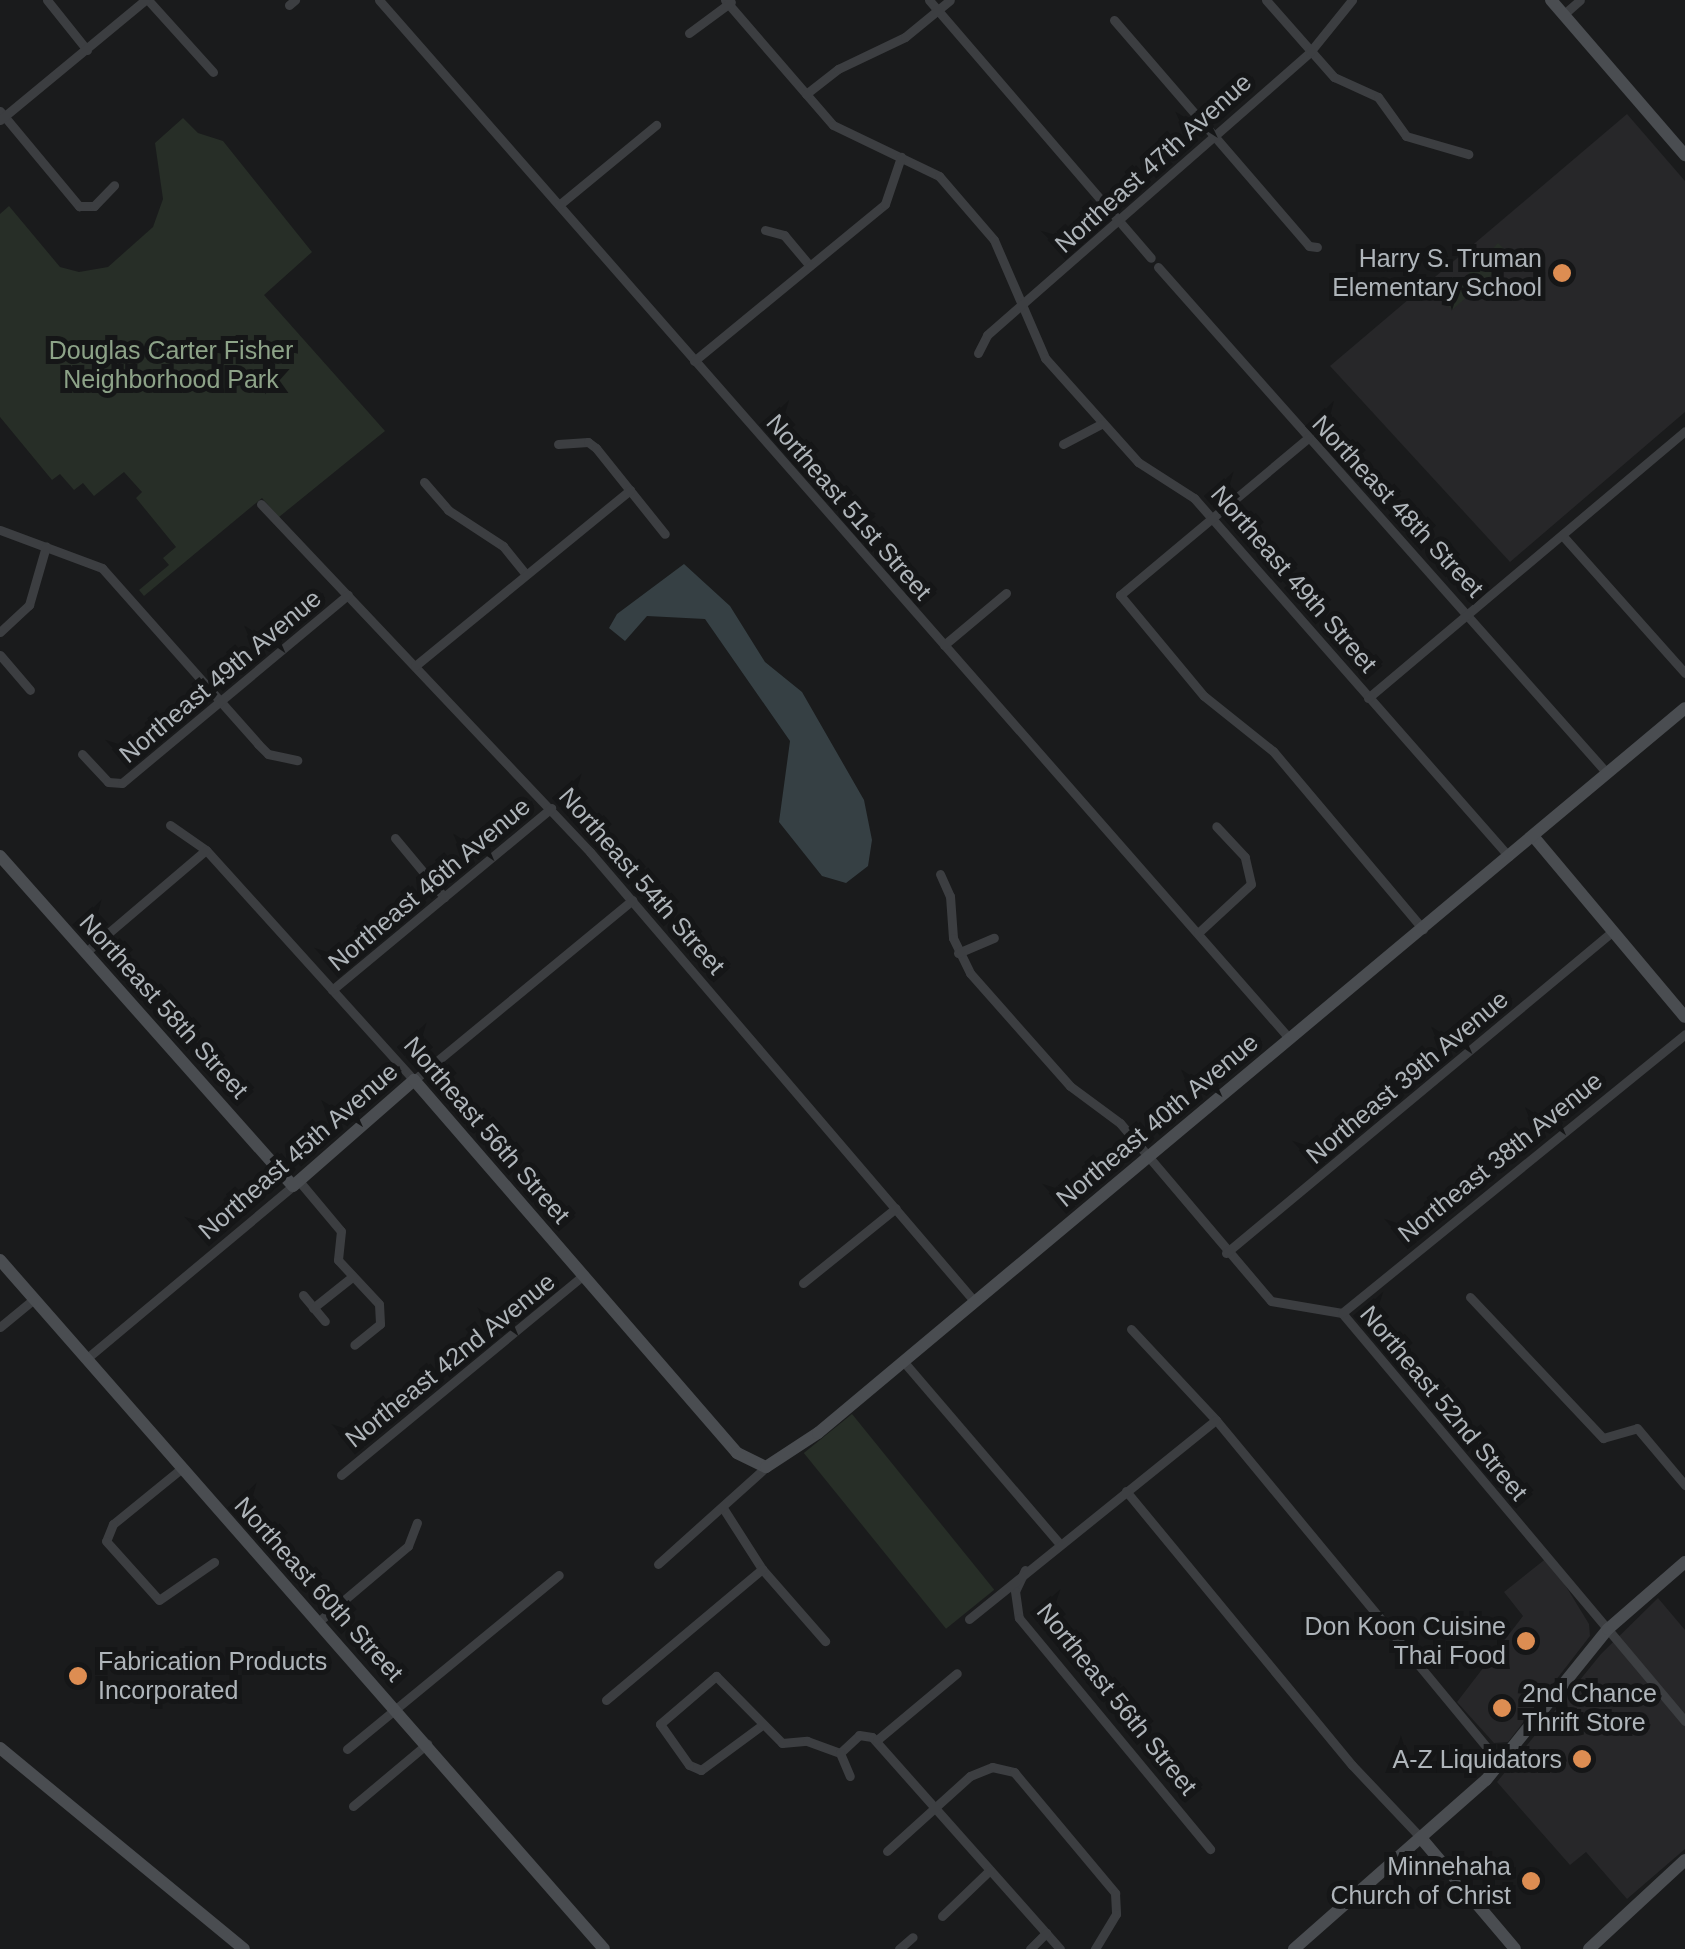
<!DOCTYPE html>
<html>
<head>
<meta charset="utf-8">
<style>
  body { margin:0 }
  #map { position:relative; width:1685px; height:1949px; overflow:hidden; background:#1a1b1c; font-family:Helvetica,sans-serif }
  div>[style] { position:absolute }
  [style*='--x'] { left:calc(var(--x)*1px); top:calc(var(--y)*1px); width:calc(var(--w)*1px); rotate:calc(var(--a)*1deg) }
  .built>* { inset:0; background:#272729 }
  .green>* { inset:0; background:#272e27; transform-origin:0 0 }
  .water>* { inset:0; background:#364044 }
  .street>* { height:9px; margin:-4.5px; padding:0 4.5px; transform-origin:4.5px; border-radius:4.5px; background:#3c3e41 }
  .secondary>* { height:12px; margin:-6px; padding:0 6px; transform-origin:6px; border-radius:6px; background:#4a4d51 }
  .dots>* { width:28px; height:28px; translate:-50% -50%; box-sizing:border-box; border:5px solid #151617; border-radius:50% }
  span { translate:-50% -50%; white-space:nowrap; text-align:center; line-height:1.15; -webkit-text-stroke:10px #151617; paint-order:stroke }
  .street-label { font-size:25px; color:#afb5ba }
  .poi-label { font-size:25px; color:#afb5ba }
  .right { translate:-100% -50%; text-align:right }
  .left { translate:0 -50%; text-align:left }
  .park-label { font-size:25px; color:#8da388 }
</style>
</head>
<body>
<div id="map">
  <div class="built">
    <i style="clip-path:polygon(1627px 114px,1685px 181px,1685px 412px,1510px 562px,1330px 366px)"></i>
    <i style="clip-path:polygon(1548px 1557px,1589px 1624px,1590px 1636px,1508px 1742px,1494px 1743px,1457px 1702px,1523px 1616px,1504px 1592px)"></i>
    <i style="clip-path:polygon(1658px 1598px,1685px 1630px,1685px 1849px,1627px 1899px,1586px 1852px,1570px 1865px,1497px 1782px,1601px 1654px)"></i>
  </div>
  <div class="green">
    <i style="clip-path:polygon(183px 118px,198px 133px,223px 141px,312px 252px,264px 295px,385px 431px,279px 517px,262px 498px,144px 596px,139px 590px,169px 565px,163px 558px,176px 547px,136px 498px,142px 492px,124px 472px,94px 496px,83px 483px,74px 490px,60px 474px,52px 480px,0 417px,0 214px,9px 206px,60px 267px,79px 272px,108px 267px,153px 227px,163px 199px,155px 143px)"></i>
    <i style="clip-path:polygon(1498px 243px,1512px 257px,1452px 310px,1443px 300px)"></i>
    <i style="left:852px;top:1414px;width:226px;height:62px;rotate:51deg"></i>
  </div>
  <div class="water">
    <i style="clip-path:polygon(684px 564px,730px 606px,765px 662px,802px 692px,864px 800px,872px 840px,868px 866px,846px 883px,822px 876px,779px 822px,790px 741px,705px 619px,647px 616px,625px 641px,609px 628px,617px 614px)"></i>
  </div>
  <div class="street">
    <i style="--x:47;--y:0;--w:64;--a:51.3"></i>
    <i style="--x:148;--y:0;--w:97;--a:47.9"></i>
    <i style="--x:379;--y:0;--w:1382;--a:48.76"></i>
    <i style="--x:725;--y:0;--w:165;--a:49.2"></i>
    <i style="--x:833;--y:125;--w:118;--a:25.7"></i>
    <i style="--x:939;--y:176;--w:84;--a:49.3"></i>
    <i style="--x:994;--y:240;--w:129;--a:66.6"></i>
    <i style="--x:1045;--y:358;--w:140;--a:48.2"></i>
    <i style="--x:1138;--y:462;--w:67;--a:32.7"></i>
    <i style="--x:1194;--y:498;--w:477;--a:48.7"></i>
    <i style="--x:929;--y:0;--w:340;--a:49.3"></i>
    <i style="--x:1266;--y:0;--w:103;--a:48.6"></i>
    <i style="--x:1334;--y:77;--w:48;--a:24.4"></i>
    <i style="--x:1378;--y:97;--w:48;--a:54.3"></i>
    <i style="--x:1406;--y:136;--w:65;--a:16.2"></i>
    <i style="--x:289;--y:5;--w:8;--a:-40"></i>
    <i style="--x:1564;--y:14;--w:21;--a:-41"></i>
    <i style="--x:1114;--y:20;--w:298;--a:49.2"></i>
    <i style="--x:1309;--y:246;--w:8;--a:7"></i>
    <i style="--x:689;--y:33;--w:52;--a:-36.4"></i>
    <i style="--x:806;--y:94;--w:41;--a:-38"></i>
    <i style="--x:838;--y:69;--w:74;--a:-25.5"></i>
    <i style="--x:905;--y:37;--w:58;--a:-39.4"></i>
    <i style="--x:0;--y:111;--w:124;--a:50.3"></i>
    <i style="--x:79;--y:206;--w:15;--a:0"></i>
    <i style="--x:94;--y:206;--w:29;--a:-46"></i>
    <i style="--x:0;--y:120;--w:188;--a:-39.6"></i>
    <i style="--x:559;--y:205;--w:126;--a:-39.5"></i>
    <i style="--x:765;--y:230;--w:20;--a:15"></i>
    <i style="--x:784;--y:235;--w:40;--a:50"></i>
    <i style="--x:1158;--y:267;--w:676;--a:48.42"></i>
    <i style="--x:978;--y:353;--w:20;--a:-63"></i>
    <i style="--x:987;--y:335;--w:429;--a:-41.2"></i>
    <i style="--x:1310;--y:52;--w:67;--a:-51.1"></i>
    <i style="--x:694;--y:361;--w:247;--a:-39.4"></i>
    <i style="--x:885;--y:204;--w:50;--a:-71.2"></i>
    <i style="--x:1308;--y:438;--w:245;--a:140.1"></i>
    <i style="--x:1120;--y:595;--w:131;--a:50.3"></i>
    <i style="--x:1204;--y:696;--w:88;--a:38.6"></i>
    <i style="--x:1273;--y:751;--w:233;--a:49.9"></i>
    <i style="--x:558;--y:444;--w:30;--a:-4"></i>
    <i style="--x:588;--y:442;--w:10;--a:37"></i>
    <i style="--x:596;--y:448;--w:110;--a:51.3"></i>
    <i style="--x:1063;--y:444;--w:43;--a:-27.8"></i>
    <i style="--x:424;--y:482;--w:37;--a:49"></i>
    <i style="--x:448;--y:510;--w:66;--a:33.2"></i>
    <i style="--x:503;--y:546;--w:36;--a:51"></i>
    <i style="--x:261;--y:504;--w:479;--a:46.6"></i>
    <i style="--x:590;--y:852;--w:592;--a:49.45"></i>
    <i style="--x:0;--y:530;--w:109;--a:20.4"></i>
    <i style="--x:102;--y:568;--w:235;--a:48.4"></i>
    <i style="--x:258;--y:744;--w:14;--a:45"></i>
    <i style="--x:268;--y:754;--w:30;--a:12"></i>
    <i style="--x:1562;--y:535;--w:185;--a:48.3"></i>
    <i style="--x:0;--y:632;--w:40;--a:-43"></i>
    <i style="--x:29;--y:605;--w:61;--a:-73.9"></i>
    <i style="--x:944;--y:645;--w:81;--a:-40"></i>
    <i style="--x:0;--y:655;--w:46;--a:49.4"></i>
    <i style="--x:415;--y:666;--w:278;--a:-39.3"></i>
    <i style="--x:1368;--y:698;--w:414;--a:-40.1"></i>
    <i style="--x:82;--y:754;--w:38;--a:47"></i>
    <i style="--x:108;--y:782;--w:14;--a:4"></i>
    <i style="--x:122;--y:783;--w:294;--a:-39.8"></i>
    <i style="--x:170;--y:825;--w:44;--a:34.8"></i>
    <i style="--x:206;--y:850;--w:310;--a:47.9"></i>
    <i style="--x:414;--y:1080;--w:283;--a:-39.5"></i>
    <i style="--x:395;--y:838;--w:77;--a:50.3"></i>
    <i style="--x:940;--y:874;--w:24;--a:66"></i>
    <i style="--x:950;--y:896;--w:42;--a:85.9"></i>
    <i style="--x:953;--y:938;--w:39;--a:64"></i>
    <i style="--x:970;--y:973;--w:151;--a:48.5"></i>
    <i style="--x:1070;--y:1086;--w:62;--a:36.5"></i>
    <i style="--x:1120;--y:1123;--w:233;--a:49.7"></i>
    <i style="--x:1271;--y:1301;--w:72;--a:9.6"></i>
    <i style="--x:1342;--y:1313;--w:533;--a:49.95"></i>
    <i style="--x:1198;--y:933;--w:72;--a:-42.8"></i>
    <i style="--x:1251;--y:884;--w:28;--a:-103"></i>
    <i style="--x:1245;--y:857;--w:42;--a:-133.1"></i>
    <i style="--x:86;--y:952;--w:157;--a:-40.4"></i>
    <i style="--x:958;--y:953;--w:39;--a:-23"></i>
    <i style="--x:332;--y:990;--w:285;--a:-39.7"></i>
    <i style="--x:299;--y:1181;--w:65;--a:50"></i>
    <i style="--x:341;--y:1231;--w:29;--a:96"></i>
    <i style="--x:338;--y:1260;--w:60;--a:47"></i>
    <i style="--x:379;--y:1304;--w:20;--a:87"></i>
    <i style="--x:380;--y:1324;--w:33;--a:141"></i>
    <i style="--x:1226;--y:1253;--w:503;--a:-39.76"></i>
    <i style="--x:803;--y:1283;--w:119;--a:-38.9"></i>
    <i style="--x:303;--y:1295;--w:34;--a:50"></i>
    <i style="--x:1470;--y:1297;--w:194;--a:46.7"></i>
    <i style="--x:1603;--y:1438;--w:35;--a:-16"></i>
    <i style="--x:1637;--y:1428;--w:75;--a:49.9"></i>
    <i style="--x:313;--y:1308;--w:50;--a:-38.5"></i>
    <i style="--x:1342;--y:1313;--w:442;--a:-39.1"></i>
    <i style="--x:0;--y:1327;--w:44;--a:-39.5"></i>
    <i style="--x:1131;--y:1329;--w:125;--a:47"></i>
    <i style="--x:1216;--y:1420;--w:447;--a:50.4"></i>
    <i style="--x:86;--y:1359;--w:270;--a:-39.9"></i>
    <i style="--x:903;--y:1361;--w:238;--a:49.4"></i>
    <i style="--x:182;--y:1468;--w:89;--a:140.9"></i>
    <i style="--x:113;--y:1524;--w:18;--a:112"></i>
    <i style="--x:106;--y:1541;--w:79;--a:48.1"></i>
    <i style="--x:159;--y:1600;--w:67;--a:-34.6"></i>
    <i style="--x:341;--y:1475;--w:315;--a:-39.5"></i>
    <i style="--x:1126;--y:1491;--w:355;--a:50.5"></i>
    <i style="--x:1352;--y:1765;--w:100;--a:46.6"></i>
    <i style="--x:723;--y:1508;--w:72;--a:57.4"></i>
    <i style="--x:762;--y:1569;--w:96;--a:48.8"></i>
    <i style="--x:658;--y:1564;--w:145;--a:-41.9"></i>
    <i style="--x:1025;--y:1570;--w:23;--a:115"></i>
    <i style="--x:1015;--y:1591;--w:27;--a:82"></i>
    <i style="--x:1019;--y:1618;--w:300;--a:50.4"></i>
    <i style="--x:969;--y:1619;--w:317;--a:-38.9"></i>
    <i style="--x:318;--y:1622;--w:118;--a:-40.2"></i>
    <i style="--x:408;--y:1546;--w:25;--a:-69"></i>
    <i style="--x:606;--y:1700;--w:204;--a:-40"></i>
    <i style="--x:762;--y:1725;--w:76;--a:143.6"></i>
    <i style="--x:701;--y:1770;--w:13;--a:-157"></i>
    <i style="--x:689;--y:1765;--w:50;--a:-125.3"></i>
    <i style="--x:660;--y:1724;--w:74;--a:-40.6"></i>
    <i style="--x:716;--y:1676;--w:94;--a:45.4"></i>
    <i style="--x:782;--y:1743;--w:25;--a:-5"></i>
    <i style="--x:807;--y:1741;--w:35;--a:20"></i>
    <i style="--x:840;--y:1753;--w:26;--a:-43"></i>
    <i style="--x:859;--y:1735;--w:13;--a:9"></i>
    <i style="--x:872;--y:1737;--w:283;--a:48.4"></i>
    <i style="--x:877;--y:1740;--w:104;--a:-39.9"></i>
    <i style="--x:347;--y:1749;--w:274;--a:-39.4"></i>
    <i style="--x:840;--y:1753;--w:25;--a:67"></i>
    <i style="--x:353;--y:1806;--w:97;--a:-40"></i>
    <i style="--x:887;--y:1851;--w:112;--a:-42.1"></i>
    <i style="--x:970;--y:1776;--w:24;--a:-22"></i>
    <i style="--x:992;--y:1767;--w:23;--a:13"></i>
    <i style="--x:1014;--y:1772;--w:158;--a:50.1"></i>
    <i style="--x:1115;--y:1893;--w:21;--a:87"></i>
    <i style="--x:1116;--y:1914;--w:41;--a:121"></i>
    <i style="--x:942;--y:1916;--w:66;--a:-43.8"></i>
    <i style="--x:899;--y:1949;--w:18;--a:-41"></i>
    <i style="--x:1030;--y:1949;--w:23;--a:-45"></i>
  </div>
  <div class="secondary">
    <i style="--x:1551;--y:0;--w:205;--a:49.2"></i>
    <i style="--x:1533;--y:836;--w:236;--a:50"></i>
    <i style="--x:0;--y:856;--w:441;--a:48.4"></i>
    <i style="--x:293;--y:1186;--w:161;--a:-41.2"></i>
    <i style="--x:414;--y:1080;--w:493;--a:49.1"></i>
    <i style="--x:737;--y:1453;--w:32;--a:26"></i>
    <i style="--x:766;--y:1467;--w:62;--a:-33.2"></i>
    <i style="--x:818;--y:1433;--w:1130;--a:-39.9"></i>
    <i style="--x:0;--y:1260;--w:916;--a:48.76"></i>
    <i style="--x:0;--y:1748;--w:316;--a:39.5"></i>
    <i style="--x:1421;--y:1838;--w:145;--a:49.7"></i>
    <i style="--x:1294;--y:1949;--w:256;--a:-41.4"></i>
    <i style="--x:1486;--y:1780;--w:194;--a:-51.1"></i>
    <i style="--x:1608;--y:1629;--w:102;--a:-41"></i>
    <i style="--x:1589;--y:1949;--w:131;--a:-42.8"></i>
  </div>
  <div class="dots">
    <i style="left:1562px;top:273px;background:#dd8d52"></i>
    <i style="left:1526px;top:1641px;background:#dd8d52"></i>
    <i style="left:78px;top:1676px;background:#dd8d52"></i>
    <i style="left:1502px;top:1708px;background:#dd8d52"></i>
    <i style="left:1582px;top:1759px;background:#dd8d52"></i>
    <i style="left:1531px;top:1881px;background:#dd8d52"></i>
  </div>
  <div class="street-label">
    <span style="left:1153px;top:163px;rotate:-42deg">Northeast 47th Avenue</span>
    <span style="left:1398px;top:506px;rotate:47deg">Northeast 48th Street</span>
    <span style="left:849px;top:507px;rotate:49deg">Northeast 51st Street</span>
    <span style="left:1294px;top:579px;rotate:49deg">Northeast 49th Street</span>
    <span style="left:220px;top:676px;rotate:-40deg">Northeast 49th Avenue</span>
    <span style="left:642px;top:881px;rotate:49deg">Northeast 54th Street</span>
    <span style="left:429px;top:884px;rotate:-40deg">Northeast 46th Avenue</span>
    <span style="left:164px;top:1006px;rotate:48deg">Northeast 58th Street</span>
    <span style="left:1407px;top:1077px;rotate:-40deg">Northeast 39th Avenue</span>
    <span style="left:1157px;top:1120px;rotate:-40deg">Northeast 40th Avenue</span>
    <span style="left:487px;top:1130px;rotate:49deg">Northeast 56th Street</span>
    <span style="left:298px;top:1151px;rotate:-41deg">Northeast 45th Avenue</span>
    <span style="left:1500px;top:1157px;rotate:-39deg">Northeast 38th Avenue</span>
    <span style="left:450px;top:1360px;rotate:-39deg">Northeast 42nd Avenue</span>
    <span style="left:1444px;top:1403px;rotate:50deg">Northeast 52nd Street</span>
    <span style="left:319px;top:1589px;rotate:48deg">Northeast 60th Street</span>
    <span style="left:1117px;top:1699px;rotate:51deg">Northeast 56th Street</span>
  </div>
  <div class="poi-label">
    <span class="right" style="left:1542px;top:273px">Harry S. Truman<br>Elementary School</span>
    <span class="right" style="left:1506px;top:1641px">Don Koon Cuisine<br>Thai Food</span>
    <span class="left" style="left:98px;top:1676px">Fabrication Products<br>Incorporated</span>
    <span class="left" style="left:1522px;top:1708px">2nd Chance<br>Thrift Store</span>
    <span class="right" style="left:1562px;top:1759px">A-Z Liquidators</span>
    <span class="right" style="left:1511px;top:1881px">Minnehaha<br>Church of Christ</span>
  </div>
  <div class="park-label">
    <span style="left:171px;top:365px">Douglas Carter Fisher<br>Neighborhood Park</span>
  </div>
</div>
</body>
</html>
